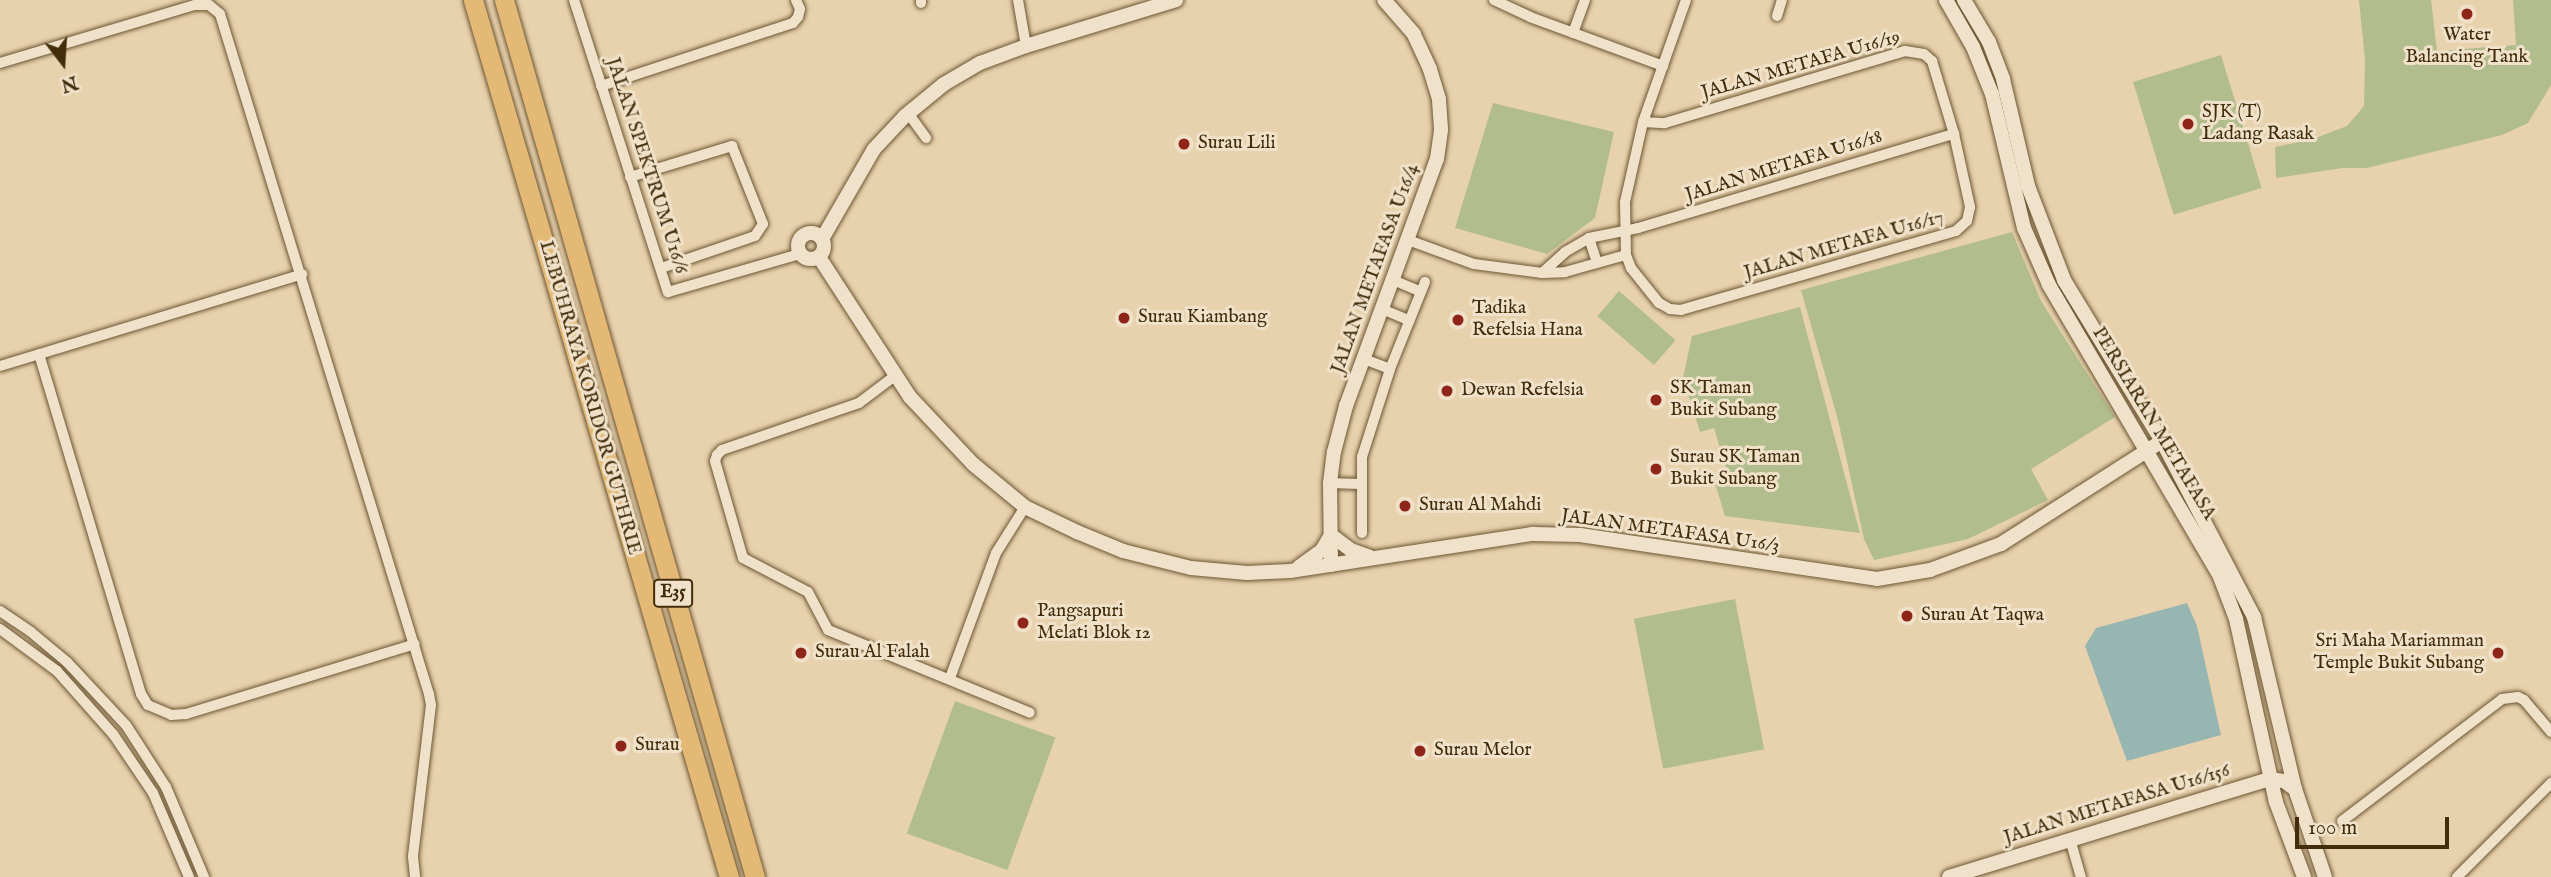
<!DOCTYPE html>
<html>
<head>
<meta charset="utf-8">
<style>
  body { margin:0 }
  #map { position:relative; width:2551px; height:877px; overflow:hidden; background:#e8d2ad; font-family:"IM FELL English",serif }
  div>[style] { position:absolute }
  [style*='--x'] { left:calc(var(--x)*1px); top:calc(var(--y)*1px); width:calc(var(--w)*1px); rotate:calc(var(--a)*1deg) }
  .green>* { inset:0; background:#b2bd8d; transform-origin:0 0 }
  .water>* { inset:0; background:#98b6b1 }
  .roads { filter:drop-shadow(0 0 2px #6c5633) drop-shadow(0 0 2px #6c5633) }
  .street>* { height:10px; margin:-5px; padding:0 5px; transform-origin:5px; border-radius:5px; background:#f0e2ca }
  .secondary>* { height:14px; margin:-7px; padding:0 7px; transform-origin:7px; border-radius:7px; background:#f0e2ca }
  .secondary>.ring { margin:-7px; padding:0; box-sizing:content-box; background:none; border:14px solid #f0e2ca; border-radius:50% }
  .highway>* { height:19px; margin:-9.5px; padding:0 9.5px; transform-origin:9.5px; border-radius:9.5px; background:#e4b976 }
  .dots>* { width:19px; height:19px; translate:-50% -50%; box-sizing:border-box; border:4px solid #f0e2ca; border-radius:50% }
  span { translate:-50% -50%; white-space:nowrap; text-align:center; line-height:1.15; -webkit-text-stroke:6px #f0e2ca; paint-order:stroke }
  .shield-label span { padding:2px 5px; background:#f0e2ca; border:2px solid; border-radius:5px; -webkit-text-stroke-width:0 }
  .shield-label { font-size:18px; color:#422c0a; font-weight:700 }
  .poi-label { font-size:19px; color:#422c0a }
  .left { translate:0 -50%; text-align:left }
  .right { translate:-100% -50%; text-align:right }
  .street-label { font-size:19px; color:#422c0a }
  .north { position:absolute; left:28px; top:28px; width:70px; height:70px; -webkit-text-stroke:5px #f0e2ca; paint-order:stroke; rotate:163deg; font-size:19px; font-weight:700; line-height:28px; text-align:center; color:#422c0a }
  .north::after { content:''; display:block; margin:auto; width:24px; height:32px; background:#422c0a; clip-path:polygon(50% 0,100% 100%,50% 72%,0 100%) }
  .scale { position:absolute; left:2295px; top:817px; width:154px; height:32px; box-sizing:border-box; border:4px solid #422c0a; border-top:0; padding-left:9px; font-size:21px; line-height:24px; white-space:nowrap; color:#422c0a; -webkit-text-stroke:5px #f0e2ca; paint-order:stroke }
</style>
</head>
<body>
<div id="map">
  <div class="green">
    <i style="clip-path:polygon(2359px 0,2431px 0,2437px 51px,2516px 45px,2513px 0,2551px 0,2551px 85px,2528px 123px,2502px 135px,2367px 168px,2343px 168px,2276px 178px,2275px 147px,2313px 139px,2347px 126px,2364px 106px,2365px 60px)"></i>
    <i style="left:2221px;top:55px;width:139px;height:92px;rotate:73deg"></i>
    <i style="clip-path:polygon(1493px 103px,1614px 132px,1595px 218px,1547px 254px,1455px 228px)"></i>
    <i style="clip-path:polygon(2012px 232px,2041px 301px,2115px 417px,2031px 469px,2048px 500px,1968px 539px,1874px 560px,1864px 539px,1838px 420px,1801px 290px)"></i>
    <i style="left:1619px;top:291px;width:75px;height:33px;rotate:41deg"></i>
    <i style="clip-path:polygon(1800px 307px,1860px 533px,1725px 516px,1714px 480px,1728px 475px,1714px 428px,1700px 432px,1683px 378px,1692px 336px)"></i>
    <i style="left:1735px;top:599px;width:153px;height:103px;rotate:79deg"></i>
    <i style="left:955px;top:701px;width:107px;height:141px;rotate:20deg"></i>
  </div>
  <div class="water">
    <i style="clip-path:polygon(2187px 603px,2197px 626px,2221px 735px,2127px 761px,2085px 646px,2096px 628px)"></i>
  </div>
  <div class="roads">
    <div class="street">
      <i style="--x:574;--y:0;--w:307;--a:72.2"></i>
      <i style="--x:668;--y:292;--w:137;--a:-16.1"></i>
      <i style="--x:921;--y:0;--w:3;--a:90"></i>
      <i style="--x:1018;--y:0;--w:47;--a:80.1"></i>
      <i style="--x:1494;--y:0;--w:40;--a:25"></i>
      <i style="--x:1530;--y:17;--w:142;--a:20.2"></i>
      <i style="--x:1777;--y:16;--w:17;--a:-73"></i>
      <i style="--x:1573;--y:33;--w:35;--a:-70"></i>
      <i style="--x:0;--y:63;--w:203;--a:-16.6"></i>
      <i style="--x:195;--y:5;--w:14;--a:0"></i>
      <i style="--x:209;--y:5;--w:14;--a:39"></i>
      <i style="--x:220;--y:14;--w:711;--a:72.92"></i>
      <i style="--x:429;--y:694;--w:11;--a:80"></i>
      <i style="--x:431;--y:705;--w:153;--a:96.8"></i>
      <i style="--x:413;--y:857;--w:20;--a:84"></i>
      <i style="--x:601;--y:86;--w:202;--a:-18.2"></i>
      <i style="--x:793;--y:23;--w:8;--a:-50"></i>
      <i style="--x:798;--y:17;--w:8;--a:-76"></i>
      <i style="--x:800;--y:9;--w:10;--a:-114"></i>
      <i style="--x:908;--y:113;--w:31;--a:54"></i>
      <i style="--x:1643;--y:122;--w:22;--a:3"></i>
      <i style="--x:1665;--y:123;--w:251;--a:-16.7"></i>
      <i style="--x:1905;--y:51;--w:19;--a:9"></i>
      <i style="--x:1924;--y:54;--w:11;--a:41"></i>
      <i style="--x:1932;--y:61;--w:76;--a:73.2"></i>
      <i style="--x:1954;--y:134;--w:75;--a:77.6"></i>
      <i style="--x:1970;--y:207;--w:14;--a:102"></i>
      <i style="--x:1967;--y:221;--w:15;--a:138"></i>
      <i style="--x:1956;--y:231;--w:286;--a:164"></i>
      <i style="--x:1681;--y:310;--w:11;--a:-175"></i>
      <i style="--x:1670;--y:309;--w:13;--a:-151"></i>
      <i style="--x:1659;--y:303;--w:45;--a:-128.7"></i>
      <i style="--x:1631;--y:268;--w:14;--a:-111"></i>
      <i style="--x:1626;--y:255;--w:53;--a:-91.1"></i>
      <i style="--x:1625;--y:202;--w:82;--a:-77.3"></i>
      <i style="--x:1643;--y:122;--w:129;--a:-70.6"></i>
      <i style="--x:630;--y:177;--w:107;--a:-16.9"></i>
      <i style="--x:732;--y:146;--w:84;--a:68.3"></i>
      <i style="--x:763;--y:224;--w:14;--a:124"></i>
      <i style="--x:755;--y:236;--w:99;--a:161.2"></i>
      <i style="--x:1589;--y:238;--w:26;--a:72"></i>
      <i style="--x:1408;--y:240;--w:70;--a:20"></i>
      <i style="--x:1474;--y:264;--w:69;--a:7.5"></i>
      <i style="--x:1542;--y:273;--w:23;--a:-2"></i>
      <i style="--x:1565;--y:272;--w:63;--a:-15.6"></i>
      <i style="--x:1542;--y:273;--w:31;--a:-42"></i>
      <i style="--x:1565;--y:252;--w:28;--a:-30"></i>
      <i style="--x:1589;--y:238;--w:50;--a:-11.5"></i>
      <i style="--x:1638;--y:228;--w:330;--a:-16.6"></i>
      <i style="--x:1393;--y:280;--w:30;--a:23"></i>
      <i style="--x:1382;--y:309;--w:30;--a:23"></i>
      <i style="--x:39;--y:354;--w:355;--a:73.3"></i>
      <i style="--x:141;--y:694;--w:13;--a:58"></i>
      <i style="--x:148;--y:705;--w:25;--a:23"></i>
      <i style="--x:171;--y:715;--w:15;--a:-4"></i>
      <i style="--x:186;--y:714;--w:239;--a:-17"></i>
      <i style="--x:1364;--y:359;--w:28;--a:21"></i>
      <i style="--x:0;--y:366;--w:316;--a:-16.9"></i>
      <i style="--x:896;--y:375;--w:46;--a:142.9"></i>
      <i style="--x:859;--y:403;--w:145;--a:161.1"></i>
      <i style="--x:722;--y:450;--w:7;--a:135"></i>
      <i style="--x:717;--y:455;--w:6;--a:108"></i>
      <i style="--x:715;--y:461;--w:101;--a:73.9"></i>
      <i style="--x:743;--y:558;--w:73;--a:27.6"></i>
      <i style="--x:808;--y:592;--w:43;--a:62.2"></i>
      <i style="--x:828;--y:630;--w:218;--a:22.3"></i>
      <i style="--x:1330;--y:483;--w:29;--a:2"></i>
      <i style="--x:1362;--y:533;--w:76;--a:-90"></i>
      <i style="--x:1362;--y:457;--w:92;--a:-72.3"></i>
      <i style="--x:1390;--y:369;--w:94;--a:-68.1"></i>
      <i style="--x:0;--y:611;--w:37;--a:34"></i>
      <i style="--x:31;--y:632;--w:47;--a:39.8"></i>
      <i style="--x:67;--y:662;--w:86;--a:46.9"></i>
      <i style="--x:126;--y:725;--w:74;--a:57.2"></i>
      <i style="--x:166;--y:787;--w:98;--a:67.1"></i>
      <i style="--x:0;--y:629;--w:71;--a:36.4"></i>
      <i style="--x:57;--y:671;--w:84;--a:48.4"></i>
      <i style="--x:113;--y:734;--w:71;--a:55.9"></i>
      <i style="--x:153;--y:793;--w:91;--a:66.8"></i>
      <i style="--x:950;--y:678;--w:133;--a:-69.8"></i>
      <i style="--x:996;--y:553;--w:54;--a:-57.8"></i>
      <i style="--x:2342;--y:821;--w:201;--a:-37.3"></i>
      <i style="--x:2502;--y:699;--w:16;--a:-7"></i>
      <i style="--x:2518;--y:697;--w:7;--a:27"></i>
      <i style="--x:2524;--y:700;--w:42;--a:49.8"></i>
      <i style="--x:2070;--y:839;--w:40;--a:74"></i>
      <i style="--x:2457;--y:877;--w:133;--a:-45"></i>
    </div>
    <div class="secondary">
      <i style="--x:1946;--y:0;--w:54;--a:60.1"></i>
      <i style="--x:1973;--y:47;--w:51;--a:68"></i>
      <i style="--x:1992;--y:94;--w:138;--a:76.6"></i>
      <i style="--x:2024;--y:228;--w:62;--a:66.3"></i>
      <i style="--x:2049;--y:285;--w:338;--a:59.6"></i>
      <i style="--x:2220;--y:577;--w:45;--a:69.1"></i>
      <i style="--x:2236;--y:619;--w:187;--a:77.7"></i>
      <i style="--x:2276;--y:802;--w:80;--a:69.5"></i>
      <i style="--x:1964;--y:0;--w:49;--a:59.2"></i>
      <i style="--x:1989;--y:42;--w:40;--a:69"></i>
      <i style="--x:2003;--y:79;--w:110;--a:76.8"></i>
      <i style="--x:2028;--y:186;--w:101;--a:69"></i>
      <i style="--x:2064;--y:280;--w:188;--a:58.7"></i>
      <i style="--x:2162;--y:441;--w:199;--a:62.4"></i>
      <i style="--x:2254;--y:617;--w:177;--a:76.6"></i>
      <i style="--x:2295;--y:789;--w:93;--a:71.2"></i>
      <i class="ring" style="left:798px;top:233px;width:12px;height:12px"></i>
      <i style="--x:822;--y:239;--w:104;--a:-60"></i>
      <i style="--x:874;--y:149;--w:45;--a:-46.8"></i>
      <i style="--x:905;--y:116;--w:50;--a:-39.4"></i>
      <i style="--x:944;--y:84;--w:42;--a:-30.3"></i>
      <i style="--x:980;--y:63;--w:49;--a:-20.3"></i>
      <i style="--x:1026;--y:46;--w:157;--a:-17"></i>
      <i style="--x:819;--y:257;--w:167;--a:57"></i>
      <i style="--x:910;--y:397;--w:92;--a:46.8"></i>
      <i style="--x:973;--y:464;--w:67;--a:39.6"></i>
      <i style="--x:1025;--y:507;--w:58;--a:25.7"></i>
      <i style="--x:1077;--y:532;--w:50;--a:22.4"></i>
      <i style="--x:1123;--y:551;--w:70;--a:14"></i>
      <i style="--x:1191;--y:568;--w:56;--a:5.1"></i>
      <i style="--x:1247;--y:573;--w:43;--a:-2.7"></i>
      <i style="--x:1290;--y:571;--w:246;--a:-8.7"></i>
      <i style="--x:1533;--y:534;--w:47;--a:1.2"></i>
      <i style="--x:1580;--y:535;--w:300;--a:8.4"></i>
      <i style="--x:1877;--y:579;--w:54;--a:-9.6"></i>
      <i style="--x:1930;--y:570;--w:76;--a:-20.1"></i>
      <i style="--x:2001;--y:544;--w:191;--a:-32.6"></i>
      <i style="--x:1331;--y:565;--w:82;--a:-90.7"></i>
      <i style="--x:1330;--y:483;--w:31;--a:-83"></i>
      <i style="--x:1334;--y:452;--w:48;--a:-75.4"></i>
      <i style="--x:1346;--y:406;--w:263;--a:-69.8"></i>
      <i style="--x:1437;--y:159;--w:30;--a:-82"></i>
      <i style="--x:1441;--y:129;--w:30;--a:-94"></i>
      <i style="--x:1439;--y:99;--w:31;--a:-107"></i>
      <i style="--x:1430;--y:69;--w:38;--a:-115"></i>
      <i style="--x:1414;--y:34;--w:45;--a:-131.4"></i>
      <i style="--x:1299;--y:567;--w:29;--a:-36"></i>
      <i style="--x:1322;--y:550;--w:17;--a:-59"></i>
      <i style="--x:1331;--y:535;--w:25;--a:37"></i>
      <i style="--x:1351;--y:550;--w:20;--a:20"></i>
      <i style="--x:1949;--y:877;--w:336;--a:-17"></i>
      <i style="--x:2270;--y:779;--w:14;--a:8"></i>
      <i style="--x:2284;--y:781;--w:14;--a:36"></i>
    </div>
    <div class="highway">
      <i style="--x:473;--y:0;--w:914;--a:73.73"></i>
      <i style="--x:504;--y:0;--w:912;--a:74.03"></i>
    </div>
  </div>
  <div class="dots">
    <i style="left:2467px;top:14px;background:#8f2418"></i>
    <i style="left:2188px;top:124px;background:#8f2418"></i>
    <i style="left:1184px;top:144px;background:#8f2418"></i>
    <i style="left:1124px;top:318px;background:#8f2418"></i>
    <i style="left:1458px;top:320px;background:#8f2418"></i>
    <i style="left:1447px;top:391px;background:#8f2418"></i>
    <i style="left:1656px;top:400px;background:#8f2418"></i>
    <i style="left:1656px;top:469px;background:#8f2418"></i>
    <i style="left:1405px;top:506px;background:#8f2418"></i>
    <i style="left:1907px;top:616px;background:#8f2418"></i>
    <i style="left:1023px;top:623px;background:#8f2418"></i>
    <i style="left:801px;top:653px;background:#8f2418"></i>
    <i style="left:2498px;top:653px;background:#8f2418"></i>
    <i style="left:621px;top:746px;background:#8f2418"></i>
    <i style="left:1420px;top:751px;background:#8f2418"></i>
  </div>
  <div class="shield-label">
    <span style="left:673px;top:593px">E35</span>
  </div>
  <div class="poi-label">
    <span style="left:2467px;top:47px">Water<br>Balancing Tank</span>
    <span class="left" style="left:2202px;top:124px">SJK (T)<br>Ladang Rasak</span>
    <span class="left" style="left:1198px;top:144px">Surau Lili</span>
    <span class="left" style="left:1472px;top:320px">Tadika<br>Refelsia Hana</span>
    <span class="left" style="left:1138px;top:318px">Surau Kiambang</span>
    <span class="left" style="left:1670px;top:400px">SK Taman<br>Bukit Subang</span>
    <span class="left" style="left:1461px;top:391px">Dewan Refelsia</span>
    <span class="left" style="left:1670px;top:469px">Surau SK Taman<br>Bukit Subang</span>
    <span class="left" style="left:1419px;top:506px">Surau Al Mahdi</span>
    <span class="left" style="left:1037px;top:623px">Pangsapuri<br>Melati Blok 12</span>
    <span class="left" style="left:1921px;top:616px">Surau At Taqwa</span>
    <span class="right" style="left:2484px;top:653px">Sri Maha Mariamman<br>Temple Bukit Subang</span>
    <span class="left" style="left:815px;top:653px">Surau Al Falah</span>
    <span class="left" style="left:635px;top:746px">Surau</span>
    <span class="left" style="left:1434px;top:751px">Surau Melor</span>
  </div>
  <div class="street-label">
    <span style="left:1801px;top:66px;rotate:-16deg">JALAN METAFA U16/19</span>
    <span style="left:646px;top:166px;rotate:72deg">JALAN SPEKTRUM U16/6</span>
    <span style="left:1784px;top:167px;rotate:-17deg">JALAN METAFA U16/18</span>
    <span style="left:1844px;top:246px;rotate:-16deg">JALAN METAFA U16/17</span>
    <span style="left:1376px;top:269px;rotate:-70deg">JALAN METAFASA U16/4</span>
    <span style="left:589px;top:398px;rotate:74deg">LEBUHRAYA KORIDOR GUTHRIE</span>
    <span style="left:2153px;top:424px;rotate:59deg">PERSIARAN METAFASA</span>
    <span style="left:1670px;top:532px;rotate:8deg">JALAN METAFASA U16/3</span>
    <span style="left:2117px;top:805px;rotate:-17deg">JALAN METAFASA U16/156</span>
  </div>
  <div class="north">N</div>
  <div class="scale">100 m</div>
</div>
</body>
</html>
